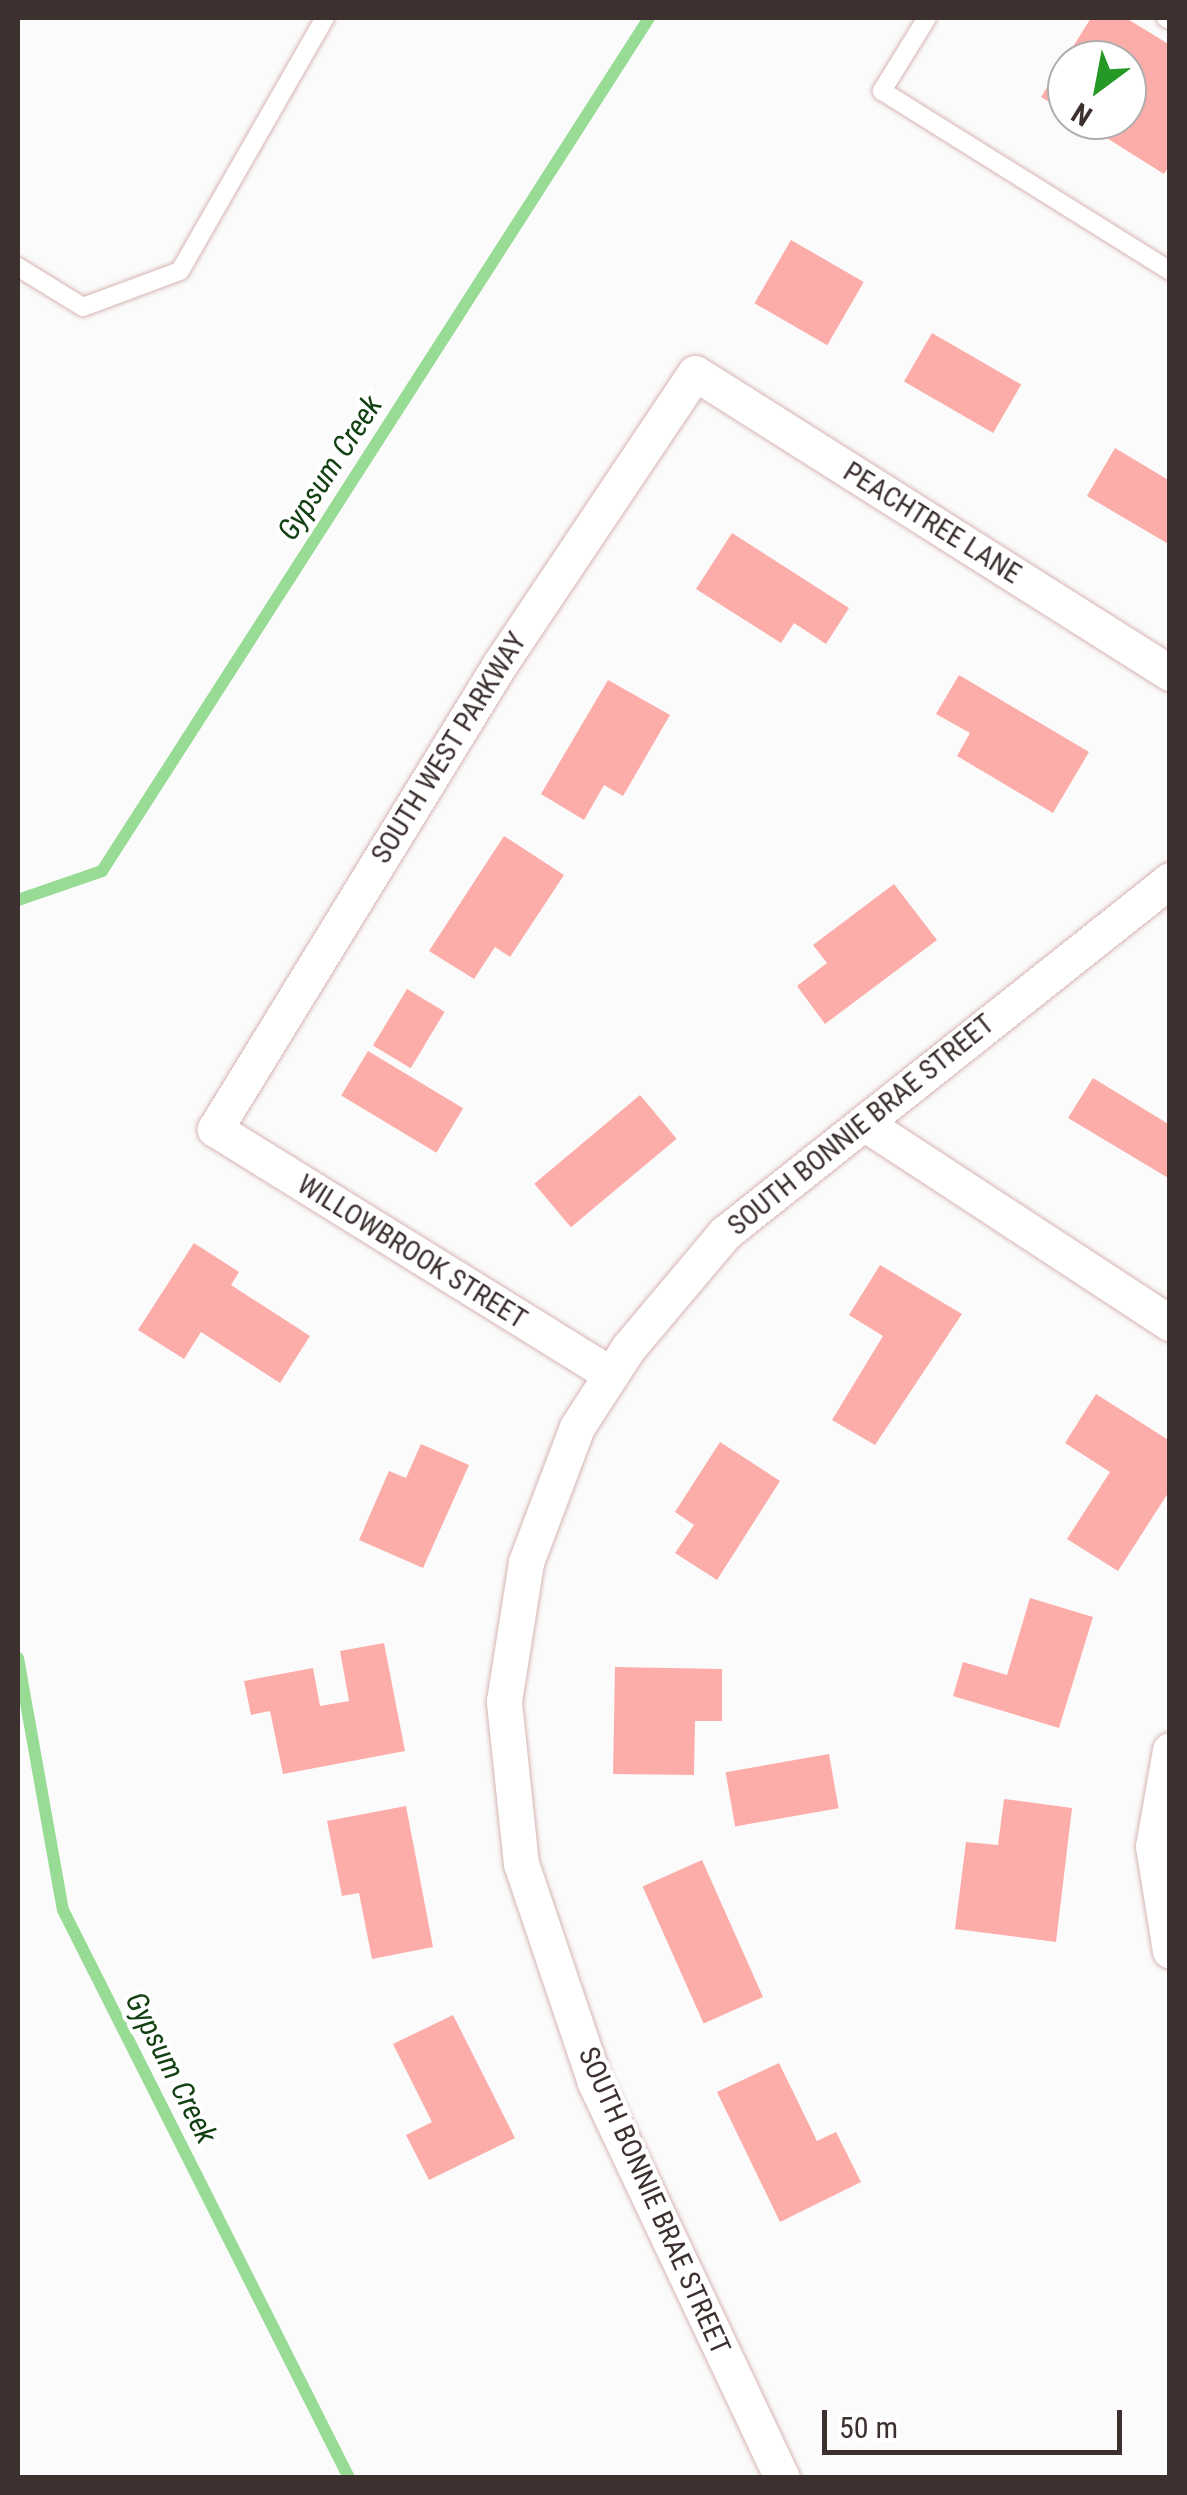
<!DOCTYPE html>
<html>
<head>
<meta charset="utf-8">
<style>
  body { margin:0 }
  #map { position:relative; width:1187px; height:2495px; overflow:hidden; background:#fbfbfb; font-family:"Roboto Condensed",sans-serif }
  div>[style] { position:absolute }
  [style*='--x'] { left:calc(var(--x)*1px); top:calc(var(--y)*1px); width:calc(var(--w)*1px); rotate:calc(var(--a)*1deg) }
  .stream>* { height:12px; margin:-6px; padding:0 6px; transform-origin:6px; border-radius:6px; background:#98db94 }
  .building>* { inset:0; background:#fcada9; transform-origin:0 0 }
  .roads { filter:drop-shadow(0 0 2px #d6b5b4) drop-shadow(0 0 2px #d6b5b4) }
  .lane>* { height:18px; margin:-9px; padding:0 9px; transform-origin:9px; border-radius:9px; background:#fff }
  .street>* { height:35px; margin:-17.5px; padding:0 17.5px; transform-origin:17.5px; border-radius:17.5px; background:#fff }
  span { translate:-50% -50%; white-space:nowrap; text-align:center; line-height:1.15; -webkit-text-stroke:8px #fff; paint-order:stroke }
  .street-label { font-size:28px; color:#3d3130 }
  .water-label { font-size:30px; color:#144113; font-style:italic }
  .frame { position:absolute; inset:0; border:20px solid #3d3130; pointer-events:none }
  .north { position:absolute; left:1047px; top:40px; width:100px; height:100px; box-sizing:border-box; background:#fff; border:2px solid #b1adac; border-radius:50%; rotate:212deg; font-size:28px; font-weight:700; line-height:40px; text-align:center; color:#3d3130 }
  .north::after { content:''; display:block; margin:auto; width:35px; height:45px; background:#269826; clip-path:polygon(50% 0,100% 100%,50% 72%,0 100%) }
  .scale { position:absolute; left:822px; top:2410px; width:300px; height:45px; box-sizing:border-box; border:5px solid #3d3130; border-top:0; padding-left:12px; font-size:30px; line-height:35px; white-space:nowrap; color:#3d3130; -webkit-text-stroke:8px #fff; paint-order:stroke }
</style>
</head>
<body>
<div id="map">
  <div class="stream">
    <i style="--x:18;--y:900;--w:89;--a:-19"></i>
    <i style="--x:102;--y:871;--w:1013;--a:-57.33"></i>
    <i style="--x:18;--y:1658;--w:256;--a:79.9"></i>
    <i style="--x:63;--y:1910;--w:636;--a:63.27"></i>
  </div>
  <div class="building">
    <i style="clip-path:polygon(1091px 18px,1126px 18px,1170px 45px,1170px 165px,1164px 174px,1078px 120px,1127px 120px,1127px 60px,1067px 60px,1067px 113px,1041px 97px)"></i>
    <i style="left:791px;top:240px;width:84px;height:73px;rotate:30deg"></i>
    <i style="left:932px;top:333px;width:103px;height:56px;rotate:30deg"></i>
    <i style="clip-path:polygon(1115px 448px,1170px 481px,1170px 545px,1087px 496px)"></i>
    <i style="clip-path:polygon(732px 533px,849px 608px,826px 644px,794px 623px,781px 643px,696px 589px)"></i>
    <i style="clip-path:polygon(959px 675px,1089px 752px,1053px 813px,957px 756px,970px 733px,936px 714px)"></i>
    <i style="clip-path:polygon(608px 680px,670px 715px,623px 796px,604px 785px,584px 820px,541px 794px)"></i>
    <i style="clip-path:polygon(504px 836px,564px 875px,510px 957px,495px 947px,474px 979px,429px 951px)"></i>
    <i style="clip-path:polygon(894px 884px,937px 940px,825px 1024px,797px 986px,827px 963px,813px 945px)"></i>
    <i style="left:407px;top:989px;width:44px;height:66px;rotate:31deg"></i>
    <i style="left:368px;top:1051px;width:111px;height:52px;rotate:31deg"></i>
    <i style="clip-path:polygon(1093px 1078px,1170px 1125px,1170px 1179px,1068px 1118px)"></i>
    <i style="left:640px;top:1095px;width:57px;height:138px;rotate:50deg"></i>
    <i style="clip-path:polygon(194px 1243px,239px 1272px,231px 1285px,310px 1336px,280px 1383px,201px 1332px,184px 1359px,138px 1330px)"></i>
    <i style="clip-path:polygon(880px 1265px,962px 1314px,875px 1445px,832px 1420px,883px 1336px,849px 1315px)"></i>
    <i style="clip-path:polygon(1096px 1394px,1170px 1441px,1170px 1490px,1118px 1571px,1067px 1539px,1110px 1472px,1065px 1443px)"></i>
    <i style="clip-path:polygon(720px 1442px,780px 1481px,717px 1580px,675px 1553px,694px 1525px,675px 1512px)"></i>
    <i style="clip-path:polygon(421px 1444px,469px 1465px,423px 1568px,359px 1540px,389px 1471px,406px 1478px)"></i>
    <i style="clip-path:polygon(1030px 1598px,1093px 1617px,1059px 1728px,953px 1696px,963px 1662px,1007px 1675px)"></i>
    <i style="clip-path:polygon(384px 1643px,405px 1751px,283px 1774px,270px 1711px,251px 1715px,244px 1681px,313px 1668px,320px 1706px,349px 1701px,340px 1651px)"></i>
    <i style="clip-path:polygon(615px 1667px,722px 1669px,722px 1721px,695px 1721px,694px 1775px,613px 1774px)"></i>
    <i style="left:829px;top:1754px;width:55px;height:105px;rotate:80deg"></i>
    <i style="clip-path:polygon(1004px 1799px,1072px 1808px,1056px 1942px,955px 1929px,966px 1842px,998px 1845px)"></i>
    <i style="clip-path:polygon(406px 1806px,433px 1947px,372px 1959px,359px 1893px,342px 1896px,327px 1821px)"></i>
    <i style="left:702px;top:1860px;width:150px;height:65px;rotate:66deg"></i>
    <i style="clip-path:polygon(453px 2015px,515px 2138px,429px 2180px,406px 2135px,432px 2122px,393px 2044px)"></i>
    <i style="clip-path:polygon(779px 2063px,817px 2141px,836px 2132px,861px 2182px,780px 2222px,717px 2092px)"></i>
  </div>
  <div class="roads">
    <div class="lane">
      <i style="--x:927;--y:18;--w:86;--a:121.7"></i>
      <i style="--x:882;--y:91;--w:340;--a:32"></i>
      <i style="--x:1166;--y:18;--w:4;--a:27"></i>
      <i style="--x:18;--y:267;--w:76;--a:31.6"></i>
      <i style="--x:83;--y:307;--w:103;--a:-20.4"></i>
      <i style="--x:180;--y:271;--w:292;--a:-60.2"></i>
    </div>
    <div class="street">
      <i style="--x:864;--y:1123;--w:366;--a:33.2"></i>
      <i style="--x:610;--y:1374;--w:465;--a:-148.2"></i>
      <i style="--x:215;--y:1129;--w:545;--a:-58.5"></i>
      <i style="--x:500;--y:664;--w:350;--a:-56.2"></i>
      <i style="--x:695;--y:373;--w:562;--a:32.28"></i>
      <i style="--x:1170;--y:1750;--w:97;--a:100"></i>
      <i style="--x:1153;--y:1846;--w:106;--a:80.8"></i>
      <i style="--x:782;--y:2478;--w:438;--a:-115.3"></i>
      <i style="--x:595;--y:2082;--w:230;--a:-108.7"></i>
      <i style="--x:521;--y:1864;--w:164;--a:-96"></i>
      <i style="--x:504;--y:1701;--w:141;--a:-81"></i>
      <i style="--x:526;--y:1562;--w:144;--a:-69.3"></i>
      <i style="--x:577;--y:1427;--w:95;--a:-57"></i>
      <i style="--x:629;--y:1347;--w:149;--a:-49.9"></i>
      <i style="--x:725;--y:1233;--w:568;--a:-38.42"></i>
    </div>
  </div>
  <div class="street-label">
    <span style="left:932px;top:523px;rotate:32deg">PEACHTREE LANE</span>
    <span style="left:449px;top:748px;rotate:-58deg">SOUTH WEST PARKWAY</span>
    <span style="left:861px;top:1125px;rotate:-39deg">SOUTH BONNIE BRAE STREET</span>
    <span style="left:412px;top:1252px;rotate:32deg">WILLOWBROOK STREET</span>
    <span style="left:654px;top:2201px;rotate:66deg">SOUTH BONNIE BRAE STREET</span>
  </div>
  <div class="water-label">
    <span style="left:330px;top:468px;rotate:-57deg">Gypsum Creek</span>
    <span style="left:171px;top:2068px;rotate:63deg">Gypsum Creek</span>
  </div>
  <div class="frame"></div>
  <div class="north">N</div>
  <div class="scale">50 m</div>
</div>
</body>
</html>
